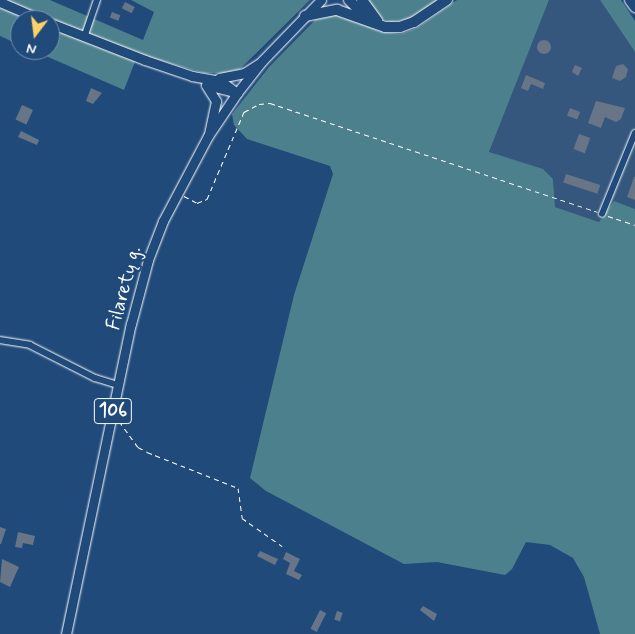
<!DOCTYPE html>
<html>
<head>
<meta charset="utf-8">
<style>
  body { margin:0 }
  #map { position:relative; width:635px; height:634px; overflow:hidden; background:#1f4a7a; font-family:Mynerve,sans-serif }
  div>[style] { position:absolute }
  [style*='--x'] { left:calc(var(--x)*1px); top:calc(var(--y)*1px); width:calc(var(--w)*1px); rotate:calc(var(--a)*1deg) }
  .built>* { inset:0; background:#35577e }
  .green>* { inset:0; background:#4d808d }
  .building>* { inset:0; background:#687587; transform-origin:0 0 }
  .round { border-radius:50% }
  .path>* { height:1px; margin-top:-0.5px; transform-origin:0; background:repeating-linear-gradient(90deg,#fff 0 5px,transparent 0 9px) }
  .roads { filter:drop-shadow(0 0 1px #fff) drop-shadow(0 0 1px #fff) }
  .minor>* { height:5.5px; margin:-2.75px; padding:0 2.75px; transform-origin:2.75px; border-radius:2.75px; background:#1f4a7a }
  .secondary>* { height:9px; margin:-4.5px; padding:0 4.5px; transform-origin:4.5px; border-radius:4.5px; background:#1f4a7a }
  .primary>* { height:9px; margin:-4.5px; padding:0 4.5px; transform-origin:4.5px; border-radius:4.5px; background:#1f4a7a }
  .trunk>* { height:10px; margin:-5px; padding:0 5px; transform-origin:5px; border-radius:5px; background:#1f4a7a }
  span { translate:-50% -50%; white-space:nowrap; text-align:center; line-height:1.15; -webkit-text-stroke:4.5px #1f4a7a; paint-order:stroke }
  .shield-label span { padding:1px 4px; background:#1f4a7a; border:1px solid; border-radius:4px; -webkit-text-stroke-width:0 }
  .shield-label { font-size:19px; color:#fff; font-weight:700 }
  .street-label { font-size:20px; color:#fff }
  .north { position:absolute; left:10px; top:10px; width:50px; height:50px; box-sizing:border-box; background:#1f4a7a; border:1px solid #7992af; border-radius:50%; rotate:195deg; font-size:14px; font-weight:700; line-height:20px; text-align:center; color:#fff }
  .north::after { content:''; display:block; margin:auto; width:18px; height:22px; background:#ffd166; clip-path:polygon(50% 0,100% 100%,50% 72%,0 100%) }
</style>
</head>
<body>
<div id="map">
  <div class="built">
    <i style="clip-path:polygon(549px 0,600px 0,635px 52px,635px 209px,614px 201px,599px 222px,555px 207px,553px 179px,489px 152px)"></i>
  </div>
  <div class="green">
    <i style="clip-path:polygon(0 0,50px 0,143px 40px,154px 12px,131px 0,310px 0,236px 73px,204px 73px,138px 54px,124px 90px,32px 50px,50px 50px,50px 20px,20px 20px,20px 45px,0 36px)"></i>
    <i style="clip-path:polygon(367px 0,438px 0,409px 19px,391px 22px,378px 17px)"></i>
    <i style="clip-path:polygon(457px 0,549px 0,489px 152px,543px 169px,553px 179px,555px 207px,599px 222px,614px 201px,635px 209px,635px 634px,600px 634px,584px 577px,573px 558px,550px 545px,526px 542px,512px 569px,505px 575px,437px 562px,404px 564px,266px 491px,250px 478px,294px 295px,333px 174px,330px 166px,247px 139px,234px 125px,232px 114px,269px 67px,317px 18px,338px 14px,383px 32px,400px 34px,417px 28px)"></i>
    <i style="clip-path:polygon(600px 0,621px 0,635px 21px,635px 52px)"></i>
  </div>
  <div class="building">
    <i style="left:125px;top:2px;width:11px;height:7px;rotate:27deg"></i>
    <i style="left:112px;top:12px;width:9px;height:6px;rotate:21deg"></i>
    <i class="round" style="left:537px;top:40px;width:14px;height:14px"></i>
    <i style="clip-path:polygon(623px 64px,628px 69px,626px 77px,620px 81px,612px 78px,616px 66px)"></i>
    <i style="clip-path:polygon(575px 65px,582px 68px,578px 76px,572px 72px)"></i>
    <i style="clip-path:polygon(526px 75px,545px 83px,543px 89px,531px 84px,528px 91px,521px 88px)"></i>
    <i style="clip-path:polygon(91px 88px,102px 93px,93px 104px,86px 101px)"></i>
    <i style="clip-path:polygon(596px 101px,625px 108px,621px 119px,616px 122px,605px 117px,601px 128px,588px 123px)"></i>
    <i style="left:22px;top:105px;width:12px;height:16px;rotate:24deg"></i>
    <i style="left:570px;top:108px;width:11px;height:8px;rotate:22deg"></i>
    <i style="clip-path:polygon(21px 131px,39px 140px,37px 145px,18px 137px)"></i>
    <i style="left:579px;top:134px;width:12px;height:16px;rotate:20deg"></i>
    <i style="left:566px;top:174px;width:36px;height:9px;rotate:18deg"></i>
    <i style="clip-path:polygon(634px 177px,635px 177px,635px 200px,627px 197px)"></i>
    <i style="clip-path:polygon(0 527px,6px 529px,1px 544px,0 544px)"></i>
    <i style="clip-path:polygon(18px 532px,35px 536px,33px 545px,23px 543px,22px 548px,15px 547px)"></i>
    <i style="clip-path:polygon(260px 551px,278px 559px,275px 565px,257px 556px)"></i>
    <i style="clip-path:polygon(286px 552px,300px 559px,294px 571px,302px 575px,299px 580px,286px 574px,290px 563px,283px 559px)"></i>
    <i style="clip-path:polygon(2px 559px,19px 567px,10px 587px,0 582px)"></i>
    <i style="clip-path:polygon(423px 606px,437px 614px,434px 621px,420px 610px)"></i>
    <i style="left:320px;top:610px;width:7px;height:21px;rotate:27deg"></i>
    <i style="left:337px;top:611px;width:6px;height:9px;rotate:18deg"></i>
  </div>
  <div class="path">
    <i style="--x:184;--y:196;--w:15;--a:28"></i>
    <i style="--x:197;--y:203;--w:11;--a:-22"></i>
    <i style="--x:207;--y:199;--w:95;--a:-67"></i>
    <i style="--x:244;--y:112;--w:17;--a:-28"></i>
    <i style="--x:259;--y:104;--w:11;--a:-5"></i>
    <i style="--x:270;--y:103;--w:345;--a:18.4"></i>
    <i style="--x:608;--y:216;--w:28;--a:18"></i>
    <i style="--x:119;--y:421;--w:32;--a:54"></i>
    <i style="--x:138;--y:447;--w:10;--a:29"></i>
    <i style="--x:147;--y:452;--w:98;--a:21.6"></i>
    <i style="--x:238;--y:488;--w:30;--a:82"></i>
    <i style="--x:242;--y:518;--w:49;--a:35"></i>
  </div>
  <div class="roads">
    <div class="minor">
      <i style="--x:84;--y:38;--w:40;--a:-71.1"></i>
      <i style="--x:602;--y:214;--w:87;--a:-67.8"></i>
      <i style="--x:0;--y:340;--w:30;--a:9"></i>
      <i style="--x:30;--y:345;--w:73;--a:26.9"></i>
      <i style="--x:95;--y:378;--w:24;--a:17"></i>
    </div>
    <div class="secondary">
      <i style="--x:0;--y:2;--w:46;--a:23.2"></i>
      <i style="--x:50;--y:23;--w:102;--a:21.3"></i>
      <i style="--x:145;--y:60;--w:50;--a:18.8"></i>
      <i style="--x:192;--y:76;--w:29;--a:10"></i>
      <i style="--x:221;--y:81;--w:20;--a:37"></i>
      <i style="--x:219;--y:78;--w:25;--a:-11"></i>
      <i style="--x:244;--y:73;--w:19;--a:-32"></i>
      <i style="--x:206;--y:85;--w:19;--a:58"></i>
      <i style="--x:216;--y:101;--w:33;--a:102"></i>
      <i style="--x:206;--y:85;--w:32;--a:14"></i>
    </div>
    <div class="primary">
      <i style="--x:66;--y:634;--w:317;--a:-78.2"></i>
      <i style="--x:131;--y:324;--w:66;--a:-75.1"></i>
      <i style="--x:148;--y:260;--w:42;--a:-69"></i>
      <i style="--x:163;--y:221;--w:96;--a:-62.1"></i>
      <i style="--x:208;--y:136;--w:52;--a:-56"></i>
      <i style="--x:237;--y:93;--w:41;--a:-52"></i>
      <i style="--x:262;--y:61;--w:85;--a:-46"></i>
    </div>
    <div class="trunk">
      <i style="--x:349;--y:0;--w:21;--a:45"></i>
      <i style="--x:362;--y:0;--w:26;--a:54"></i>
      <i style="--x:630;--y:0;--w:9;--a:54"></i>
      <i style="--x:305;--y:16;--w:33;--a:-11"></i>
      <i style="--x:337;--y:10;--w:51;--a:19.5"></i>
      <i style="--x:385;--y:27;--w:15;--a:0"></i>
      <i style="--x:400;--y:27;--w:15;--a:-20"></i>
      <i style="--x:414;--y:22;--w:40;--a:-34"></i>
    </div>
  </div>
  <div class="shield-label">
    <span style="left:113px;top:411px">106</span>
  </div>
  <div class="street-label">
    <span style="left:124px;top:288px;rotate:-75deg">Filaretų g.</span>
  </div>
  <div class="north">N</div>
</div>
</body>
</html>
